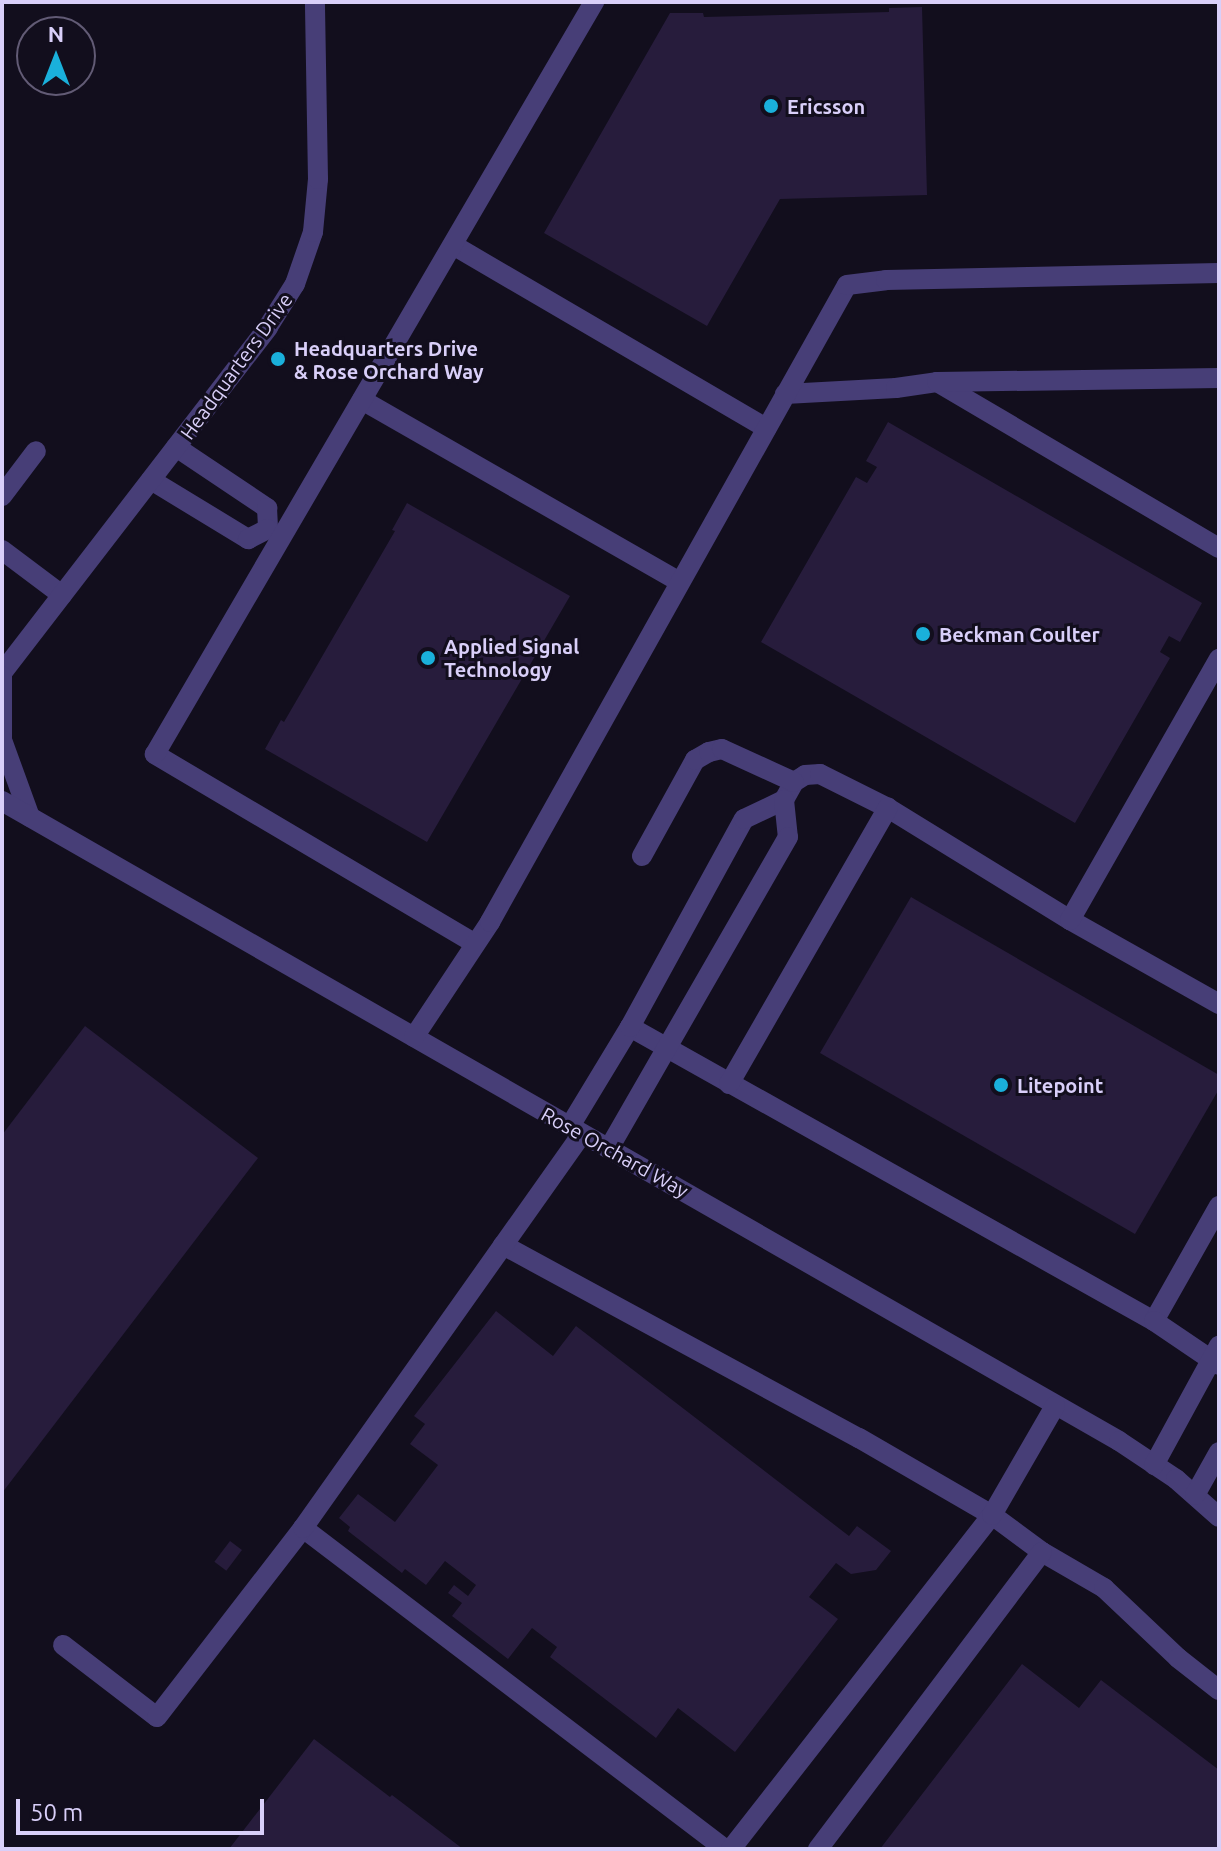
<!DOCTYPE html>
<html>
<head>
<meta charset="utf-8">
<style>
  body { margin:0 }
  #map { position:relative; width:1221px; height:1851px; overflow:hidden; background:#120e1d; font-family:Ubuntu,sans-serif }
  div>[style] { position:absolute }
  [style*='--x'] { left:calc(var(--x)*1px); top:calc(var(--y)*1px); width:calc(var(--w)*1px); rotate:calc(var(--a)*1deg) }
  .building>* { inset:0; background:#271c3c; transform-origin:0 0 }
  .minor>* { height:20px; margin:-10px; padding:0 10px; transform-origin:10px; border-radius:10px; background:#473e77 }
  .dots>* { width:22px; height:22px; translate:-50% -50%; box-sizing:border-box; border:4px solid #120e1d; border-radius:50% }
  span { translate:-50% -50%; white-space:nowrap; text-align:center; line-height:1.15; -webkit-text-stroke:6px #120e1d; paint-order:stroke }
  .poi-label { font-size:20px; color:#d9cff9; font-weight:700 }
  .left { translate:0 -50%; text-align:left }
  .street-label { font-size:20px; color:#d9cff9 }
  .frame { position:absolute; inset:0; border:4px solid #d9cff9; pointer-events:none }
  .north { position:absolute; left:16px; top:16px; width:80px; height:80px; box-sizing:border-box; background:#120e1d; border:2px solid #625b75; border-radius:50%; rotate:0deg; font-size:22px; font-weight:700; line-height:32px; text-align:center; color:#d9cff9 }
  .north::after { content:''; display:block; margin:auto; width:28px; height:36px; background:#1ab0db; clip-path:polygon(50% 0,100% 100%,50% 72%,0 100%) }
  .scale { position:absolute; left:16px; top:1799px; width:248px; height:36px; box-sizing:border-box; border:4px solid #d9cff9; border-top:0; padding-left:10px; font-size:24px; line-height:28px; white-space:nowrap; color:#d9cff9; -webkit-text-stroke:6px #120e1d; paint-order:stroke }
</style>
</head>
<body>
<div id="map">
  <div class="building">
    <i style="clip-path:polygon(922px 7px,927px 195px,780px 199px,707px 326px,544px 233px,670px 13px,703px 13px,704px 17px,889px 12px,889px 8px)"></i>
    <i style="clip-path:polygon(888px 422px,1202px 603px,1180px 642px,1169px 636px,1160px 652px,1170px 658px,1075px 823px,761px 642px,856px 477px,867px 483px,877px 467px,866px 461px)"></i>
    <i style="clip-path:polygon(407px 503px,570px 596px,427px 842px,265px 749px,281px 720px,284px 722px,395px 531px,392px 530px)"></i>
    <i style="clip-path:polygon(911px 897px,1219px 1075px,1219px 1089px,1135px 1234px,820px 1053px)"></i>
    <i style="clip-path:polygon(85px 1026px,258px 1158px,2px 1493px,2px 1135px)"></i>
    <i style="clip-path:polygon(496px 1311px,553px 1356px,576px 1326px,849px 1536px,857px 1526px,891px 1551px,876px 1570px,851px 1574px,836px 1563px,809px 1597px,838px 1619px,735px 1752px,678px 1708px,656px 1738px,550px 1657px,557px 1647px,532px 1628px,508px 1659px,452px 1616px,462px 1603px,448px 1593px,454px 1585px,468px 1596px,476px 1585px,445px 1561px,426px 1585px,405px 1569px,402px 1573px,348px 1531px,350px 1527px,339px 1518px,358px 1494px,395px 1522px,438px 1465px,410px 1444px,425px 1424px,414px 1416px)"></i>
    <i style="left:230px;top:1541px;width:15px;height:26px;rotate:37deg"></i>
    <i style="clip-path:polygon(1022px 1664px,1079px 1708px,1101px 1680px,1219px 1770px,1219px 1849px,880px 1849px)"></i>
    <i style="clip-path:polygon(314px 1739px,390px 1797px,392px 1795px,463px 1849px,229px 1849px)"></i>
  </div>
  <div class="minor">
    <i style="--x:453;--y:245;--w:363;--a:30.3"></i>
    <i style="--x:937;--y:382;--w:327;--a:30.5"></i>
    <i style="--x:785;--y:394;--w:111;--a:-3.1"></i>
    <i style="--x:896;--y:388;--w:41;--a:-8.3"></i>
    <i style="--x:937;--y:382;--w:282;--a:-0.8"></i>
    <i style="--x:362;--y:400;--w:366;--a:29.8"></i>
    <i style="--x:176;--y:447;--w:110;--a:33.8"></i>
    <i style="--x:267;--y:508;--w:21;--a:87"></i>
    <i style="--x:151;--y:480;--w:114;--a:31.3"></i>
    <i style="--x:248;--y:539;--w:22;--a:-27"></i>
    <i style="--x:2;--y:496;--w:56;--a:-52.9"></i>
    <i style="--x:2;--y:550;--w:75;--a:36.9"></i>
    <i style="--x:2;--y:673;--w:436;--a:-52.4"></i>
    <i style="--x:268;--y:327;--w:51;--a:-57.9"></i>
    <i style="--x:295;--y:284;--w:55;--a:-70.9"></i>
    <i style="--x:313;--y:232;--w:53;--a:-84.6"></i>
    <i style="--x:318;--y:179;--w:177;--a:-91"></i>
    <i style="--x:2;--y:676;--w:64;--a:90"></i>
    <i style="--x:2;--y:740;--w:82;--a:70"></i>
    <i style="--x:784;--y:800;--w:21;--a:-61"></i>
    <i style="--x:794;--y:782;--w:13;--a:-32"></i>
    <i style="--x:805;--y:775;--w:15;--a:-4"></i>
    <i style="--x:820;--y:774;--w:76;--a:26.6"></i>
    <i style="--x:888;--y:808;--w:214;--a:31.6"></i>
    <i style="--x:1070;--y:920;--w:171;--a:29.4"></i>
    <i style="--x:2;--y:801;--w:1287;--a:29.81"></i>
    <i style="--x:1119;--y:1441;--w:69;--a:33.7"></i>
    <i style="--x:1176;--y:1479;--w:57;--a:41.5"></i>
    <i style="--x:642;--y:856;--w:110;--a:-61.1"></i>
    <i style="--x:695;--y:760;--w:16;--a:-30"></i>
    <i style="--x:709;--y:752;--w:13;--a:-13"></i>
    <i style="--x:722;--y:749;--w:79;--a:24.6"></i>
    <i style="--x:1070;--y:920;--w:301;--a:-60.3"></i>
    <i style="--x:474;--y:943;--w:371;--a:-149.4"></i>
    <i style="--x:155;--y:754;--w:871;--a:-59.72"></i>
    <i style="--x:630;--y:1027;--w:601;--a:29.3"></i>
    <i style="--x:414;--y:1037;--w:138;--a:-56.5"></i>
    <i style="--x:490;--y:922;--w:730;--a:-60.73"></i>
    <i style="--x:847;--y:285;--w:39;--a:-7"></i>
    <i style="--x:886;--y:280;--w:333;--a:-1.2"></i>
    <i style="--x:729;--y:1084;--w:319;--a:-60.1"></i>
    <i style="--x:570;--y:1126;--w:116;--a:-58.8"></i>
    <i style="--x:630;--y:1027;--w:237;--a:-61.3"></i>
    <i style="--x:744;--y:819;--w:44;--a:-25.4"></i>
    <i style="--x:784;--y:800;--w:37;--a:84"></i>
    <i style="--x:788;--y:837;--w:357;--a:119.9"></i>
    <i style="--x:1219;--y:1206;--w:132;--a:119.5"></i>
    <i style="--x:1154;--y:1321;--w:78;--a:34.1"></i>
    <i style="--x:503;--y:1245;--w:405;--a:28.5"></i>
    <i style="--x:859;--y:1438;--w:154;--a:30.1"></i>
    <i style="--x:992;--y:1515;--w:62;--a:36.5"></i>
    <i style="--x:1042;--y:1552;--w:72;--a:30.1"></i>
    <i style="--x:1104;--y:1588;--w:102;--a:43.4"></i>
    <i style="--x:1178;--y:1658;--w:52;--a:38"></i>
    <i style="--x:1154;--y:1465;--w:136;--a:-61.4"></i>
    <i style="--x:1195;--y:1495;--w:49;--a:-60.8"></i>
    <i style="--x:303;--y:1528;--w:530;--a:37.26"></i>
    <i style="--x:63;--y:1645;--w:118;--a:37.5"></i>
    <i style="--x:157;--y:1717;--w:239;--a:-52.3"></i>
    <i style="--x:303;--y:1528;--w:483;--a:-54.7"></i>
    <i style="--x:731;--y:1849;--w:424;--a:-52"></i>
    <i style="--x:992;--y:1515;--w:126;--a:-60"></i>
    <i style="--x:818;--y:1849;--w:372;--a:-53"></i>
  </div>
  <div class="dots">
    <i style="left:771px;top:106px;background:#1ab0db"></i>
    <i style="left:278px;top:359px;background:#1ab0db"></i>
    <i style="left:923px;top:634px;background:#1ab0db"></i>
    <i style="left:428px;top:658px;background:#1ab0db"></i>
    <i style="left:1001px;top:1085px;background:#1ab0db"></i>
  </div>
  <div class="poi-label">
    <span class="left" style="left:787px;top:106px">Ericsson</span>
    <span class="left" style="left:294px;top:360px">Headquarters Drive<br>&amp; Rose Orchard Way</span>
    <span class="left" style="left:939px;top:634px">Beckman Coulter</span>
    <span class="left" style="left:444px;top:658px">Applied Signal<br>Technology</span>
    <span class="left" style="left:1017px;top:1085px">Litepoint</span>
  </div>
  <div class="street-label">
    <span style="left:236px;top:366px;rotate:-54deg">Headquarters Drive</span>
    <span style="left:615px;top:1152px;rotate:29deg">Rose Orchard Way</span>
  </div>
  <div class="frame"></div>
  <div class="north">N</div>
  <div class="scale">50 m</div>
</div>
</body>
</html>
